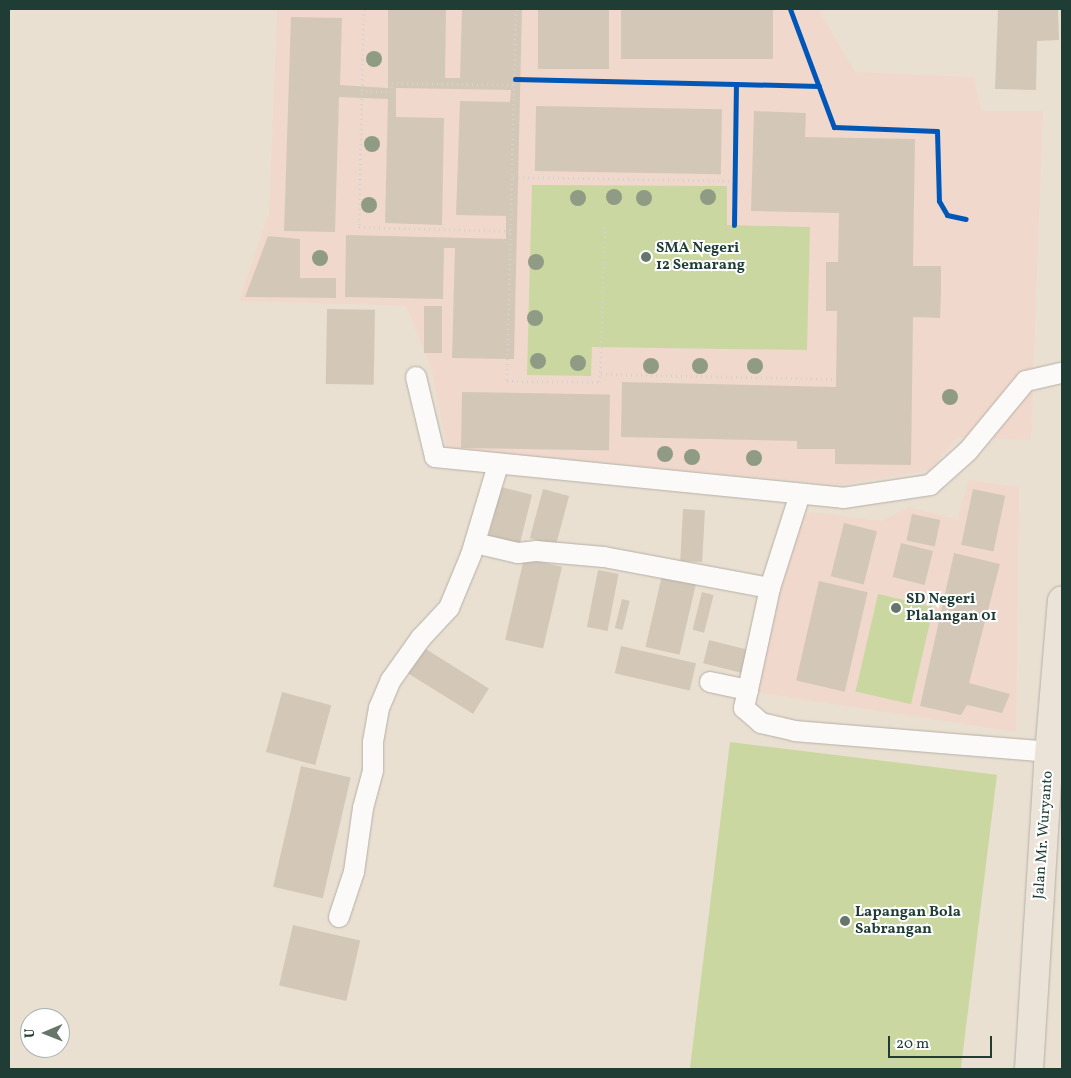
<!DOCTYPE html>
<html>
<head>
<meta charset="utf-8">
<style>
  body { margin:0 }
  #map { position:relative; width:1071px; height:1078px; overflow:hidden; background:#eae0d2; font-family:Vollkorn,serif }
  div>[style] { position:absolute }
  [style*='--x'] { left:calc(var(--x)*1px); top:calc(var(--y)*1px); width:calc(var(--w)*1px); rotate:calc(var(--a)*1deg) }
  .built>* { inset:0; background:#f1d8cc }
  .green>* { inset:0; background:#cbd7a0; transform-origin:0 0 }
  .building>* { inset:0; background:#d3c8b8; transform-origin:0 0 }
  .path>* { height:3px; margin-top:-1.5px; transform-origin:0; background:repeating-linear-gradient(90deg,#d3d2ce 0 1px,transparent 0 5px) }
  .roads { filter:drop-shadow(0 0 1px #b4b0a7) drop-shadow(0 0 1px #b4b0a7) }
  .lane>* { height:20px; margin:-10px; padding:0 10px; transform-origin:10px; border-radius:10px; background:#fcfaf8 }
  .primary>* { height:28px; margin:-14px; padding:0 14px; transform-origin:14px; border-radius:14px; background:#ebe3d7 }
  .cycleway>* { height:5px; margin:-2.5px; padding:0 2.5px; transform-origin:2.5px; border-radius:2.5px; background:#0057b8 }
  .trees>* { width:16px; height:16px; margin:-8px; border-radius:50%; background:#8f9b84 }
  .dots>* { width:14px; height:14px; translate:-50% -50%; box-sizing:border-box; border:2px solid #fff; border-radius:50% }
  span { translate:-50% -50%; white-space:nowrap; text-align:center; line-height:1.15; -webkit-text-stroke:4px #fff; paint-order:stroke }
  .poi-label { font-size:15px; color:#1f3d34; font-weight:700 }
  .left { translate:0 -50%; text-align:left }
  .street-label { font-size:15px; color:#1f3d34 }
  .frame { position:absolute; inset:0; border:10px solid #1f3d34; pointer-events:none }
  .north { position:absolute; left:20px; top:1008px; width:50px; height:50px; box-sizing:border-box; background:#fff; border:1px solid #a5b1ae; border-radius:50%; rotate:269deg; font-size:14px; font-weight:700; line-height:20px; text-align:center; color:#1f3d34 }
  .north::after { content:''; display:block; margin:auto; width:18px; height:22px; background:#66766b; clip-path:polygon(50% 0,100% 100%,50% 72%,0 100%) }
  .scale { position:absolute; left:888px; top:1036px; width:104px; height:22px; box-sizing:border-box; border:2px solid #1f3d34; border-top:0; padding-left:6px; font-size:15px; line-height:18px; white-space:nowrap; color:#1f3d34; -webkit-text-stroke:4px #fff; paint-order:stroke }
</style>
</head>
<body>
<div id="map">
  <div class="built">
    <i style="clip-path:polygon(277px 9px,818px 9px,855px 72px,974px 77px,981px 111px,1043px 111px,1031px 440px,957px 438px,930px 470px,841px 485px,447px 448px,432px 371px,406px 306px,239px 301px,269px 213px)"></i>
    <i style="clip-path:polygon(969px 480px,1019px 487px,1016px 732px,756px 692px,794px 524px,811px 512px,882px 521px,908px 507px,957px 519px)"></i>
  </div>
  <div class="green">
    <i style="clip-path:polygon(532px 185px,727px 186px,727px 225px,810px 227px,807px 350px,592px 347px,591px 376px,527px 375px)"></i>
    <i style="left:878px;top:594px;width:57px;height:100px;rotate:13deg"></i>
    <i style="left:730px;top:742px;width:269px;height:329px;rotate:7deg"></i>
  </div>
  <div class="building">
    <i style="clip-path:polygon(388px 9px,446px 9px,445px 78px,460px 78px,462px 9px,522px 9px,514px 359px,452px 358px,455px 248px,444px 248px,443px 299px,345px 297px,346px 235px,506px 239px,506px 216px,456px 215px,460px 101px,510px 102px,511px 90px,396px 88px,396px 117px,444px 118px,442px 225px,385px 223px,388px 99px,339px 97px,335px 232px,284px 231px,291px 17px,342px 18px,340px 85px,388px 88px)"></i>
    <i style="left:538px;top:9px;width:71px;height:60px"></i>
    <i style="left:621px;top:9px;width:152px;height:50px"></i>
    <i style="clip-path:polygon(998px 9px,1058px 9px,1059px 40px,1037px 41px,1036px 90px,995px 89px)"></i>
    <i style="left:536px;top:106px;width:186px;height:65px;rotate:1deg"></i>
    <i style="clip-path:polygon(754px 111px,806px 113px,805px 137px,915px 139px,913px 266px,941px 266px,941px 291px,940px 318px,913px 317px,911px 465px,835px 464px,835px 449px,797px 449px,797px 441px,621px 437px,622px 382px,836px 387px,837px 311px,826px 311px,826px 262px,838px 262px,839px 213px,751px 211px)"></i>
    <i style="clip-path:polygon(268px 236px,300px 239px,300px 278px,336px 278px,336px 298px,245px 297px)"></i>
    <i style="left:424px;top:306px;width:18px;height:47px"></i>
    <i style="left:327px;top:309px;width:48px;height:75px;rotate:1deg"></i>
    <i style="left:462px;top:392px;width:148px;height:56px;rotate:1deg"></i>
    <i style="left:501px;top:487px;width:32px;height:58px;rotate:14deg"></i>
    <i style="left:543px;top:489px;width:27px;height:51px;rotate:15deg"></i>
    <i style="left:973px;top:489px;width:33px;height:57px;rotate:12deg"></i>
    <i style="left:683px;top:509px;width:22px;height:52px;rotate:3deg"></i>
    <i style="left:912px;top:514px;width:29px;height:27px;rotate:12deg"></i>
    <i style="left:844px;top:523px;width:34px;height:55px;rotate:14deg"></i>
    <i style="left:901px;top:543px;width:33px;height:35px;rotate:14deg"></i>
    <i style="clip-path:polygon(954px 553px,1000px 564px,969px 683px,1010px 694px,1002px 713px,967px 705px,961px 715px,920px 706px)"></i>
    <i style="left:524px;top:558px;width:39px;height:84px;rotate:13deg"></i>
    <i style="left:598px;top:570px;width:21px;height:58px;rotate:11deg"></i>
    <i style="left:663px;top:571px;width:35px;height:78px;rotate:13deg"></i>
    <i style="left:819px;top:581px;width:50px;height:102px;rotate:13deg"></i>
    <i style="left:702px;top:592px;width:12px;height:39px;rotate:14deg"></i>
    <i style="left:622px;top:599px;width:8px;height:30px;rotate:14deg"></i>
    <i style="left:709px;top:640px;width:42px;height:24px;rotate:14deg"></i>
    <i style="left:421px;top:646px;width:80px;height:30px;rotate:32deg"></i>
    <i style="left:621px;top:646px;width:77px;height:28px;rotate:13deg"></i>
    <i style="left:282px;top:692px;width:51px;height:62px;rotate:15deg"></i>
    <i style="left:301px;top:766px;width:51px;height:124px;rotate:13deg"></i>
    <i style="left:293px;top:925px;width:69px;height:62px;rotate:13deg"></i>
  </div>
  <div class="path">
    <i style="--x:364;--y:9;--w:218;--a:91.3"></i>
    <i style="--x:359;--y:227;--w:153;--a:1.5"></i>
    <i style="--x:516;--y:9;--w:372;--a:91.4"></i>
    <i style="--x:507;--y:381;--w:93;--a:0.6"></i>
    <i style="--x:600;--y:382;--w:159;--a:-88.2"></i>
    <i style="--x:361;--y:91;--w:30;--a:2"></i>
    <i style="--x:391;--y:92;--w:9;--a:-84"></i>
    <i style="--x:392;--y:83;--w:123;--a:0.9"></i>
    <i style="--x:513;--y:177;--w:222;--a:1"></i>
    <i style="--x:601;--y:374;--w:235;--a:1.2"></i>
  </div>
  <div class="roads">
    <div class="lane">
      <i style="--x:416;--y:377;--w:82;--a:76.6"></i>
      <i style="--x:435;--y:457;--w:410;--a:5.7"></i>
      <i style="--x:843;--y:498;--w:88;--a:-8.5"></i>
      <i style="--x:930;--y:485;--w:51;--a:-41.8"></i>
      <i style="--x:968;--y:451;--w:91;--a:-50.4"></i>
      <i style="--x:1026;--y:381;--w:37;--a:-13"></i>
      <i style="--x:800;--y:494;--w:99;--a:107.7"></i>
      <i style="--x:770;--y:588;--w:123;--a:102.2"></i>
      <i style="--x:744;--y:708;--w:23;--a:41"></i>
      <i style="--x:761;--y:723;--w:35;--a:13"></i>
      <i style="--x:795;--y:731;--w:256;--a:4.7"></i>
      <i style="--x:475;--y:543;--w:44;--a:13.1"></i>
      <i style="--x:518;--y:553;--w:18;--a:-6"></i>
      <i style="--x:536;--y:551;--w:68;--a:5"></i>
      <i style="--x:604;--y:557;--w:169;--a:10.6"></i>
      <i style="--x:710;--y:682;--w:39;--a:12"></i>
      <i style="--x:339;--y:917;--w:47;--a:-71.6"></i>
      <i style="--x:354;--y:872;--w:65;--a:-82"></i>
      <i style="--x:363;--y:808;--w:39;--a:-75"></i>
      <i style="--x:373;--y:770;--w:28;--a:-90"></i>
      <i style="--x:373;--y:742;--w:35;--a:-80"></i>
      <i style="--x:379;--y:708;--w:30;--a:-67"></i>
      <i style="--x:391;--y:680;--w:52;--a:-54.5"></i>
      <i style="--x:421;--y:638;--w:41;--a:-47"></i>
      <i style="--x:449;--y:608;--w:57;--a:-67.5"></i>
      <i style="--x:471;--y:555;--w:94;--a:-73.3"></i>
    </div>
    <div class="primary">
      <i style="--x:1029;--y:1069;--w:304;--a:-86.4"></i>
      <i style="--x:1048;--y:766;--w:166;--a:-85.2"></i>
    </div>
  </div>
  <div class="cycleway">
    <i style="--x:790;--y:9;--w:126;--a:69.6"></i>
    <i style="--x:834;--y:127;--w:103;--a:2.2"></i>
    <i style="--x:937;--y:131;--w:70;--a:88.4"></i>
    <i style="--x:939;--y:201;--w:16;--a:60"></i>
    <i style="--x:947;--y:215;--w:19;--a:12"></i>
    <i style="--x:515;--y:79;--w:221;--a:1.3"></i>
    <i style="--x:734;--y:225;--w:141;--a:-89.2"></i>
    <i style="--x:736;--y:84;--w:83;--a:1.4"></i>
  </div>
  <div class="trees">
    <i style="left:374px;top:59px"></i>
    <i style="left:372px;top:144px"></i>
    <i style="left:614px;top:197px"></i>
    <i style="left:708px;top:197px"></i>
    <i style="left:578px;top:198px"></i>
    <i style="left:644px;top:198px"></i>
    <i style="left:369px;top:205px"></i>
    <i style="left:320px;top:258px"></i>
    <i style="left:536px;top:262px"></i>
    <i style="left:535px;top:318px"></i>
    <i style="left:538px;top:361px"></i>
    <i style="left:578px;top:363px"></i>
    <i style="left:651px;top:366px"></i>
    <i style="left:700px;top:366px"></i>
    <i style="left:755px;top:366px"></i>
    <i style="left:950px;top:397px"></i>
    <i style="left:665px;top:454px"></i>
    <i style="left:692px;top:457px"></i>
    <i style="left:754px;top:458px"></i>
  </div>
  <div class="dots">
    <i style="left:646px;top:257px;background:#66766b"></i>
    <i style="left:896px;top:608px;background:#66766b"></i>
    <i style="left:845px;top:921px;background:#66766b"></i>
  </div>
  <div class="poi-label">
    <span class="left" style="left:656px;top:257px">SMA Negeri<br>12 Semarang</span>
    <span class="left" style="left:906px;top:608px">SD Negeri<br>Plalangan 01</span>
    <span class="left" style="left:855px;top:921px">Lapangan Bola<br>Sabrangan</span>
  </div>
  <div class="street-label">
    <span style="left:1044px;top:835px;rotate:-86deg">Jalan Mr. Wuryanto</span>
  </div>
  <div class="frame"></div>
  <div class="north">U</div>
  <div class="scale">20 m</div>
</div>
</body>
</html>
